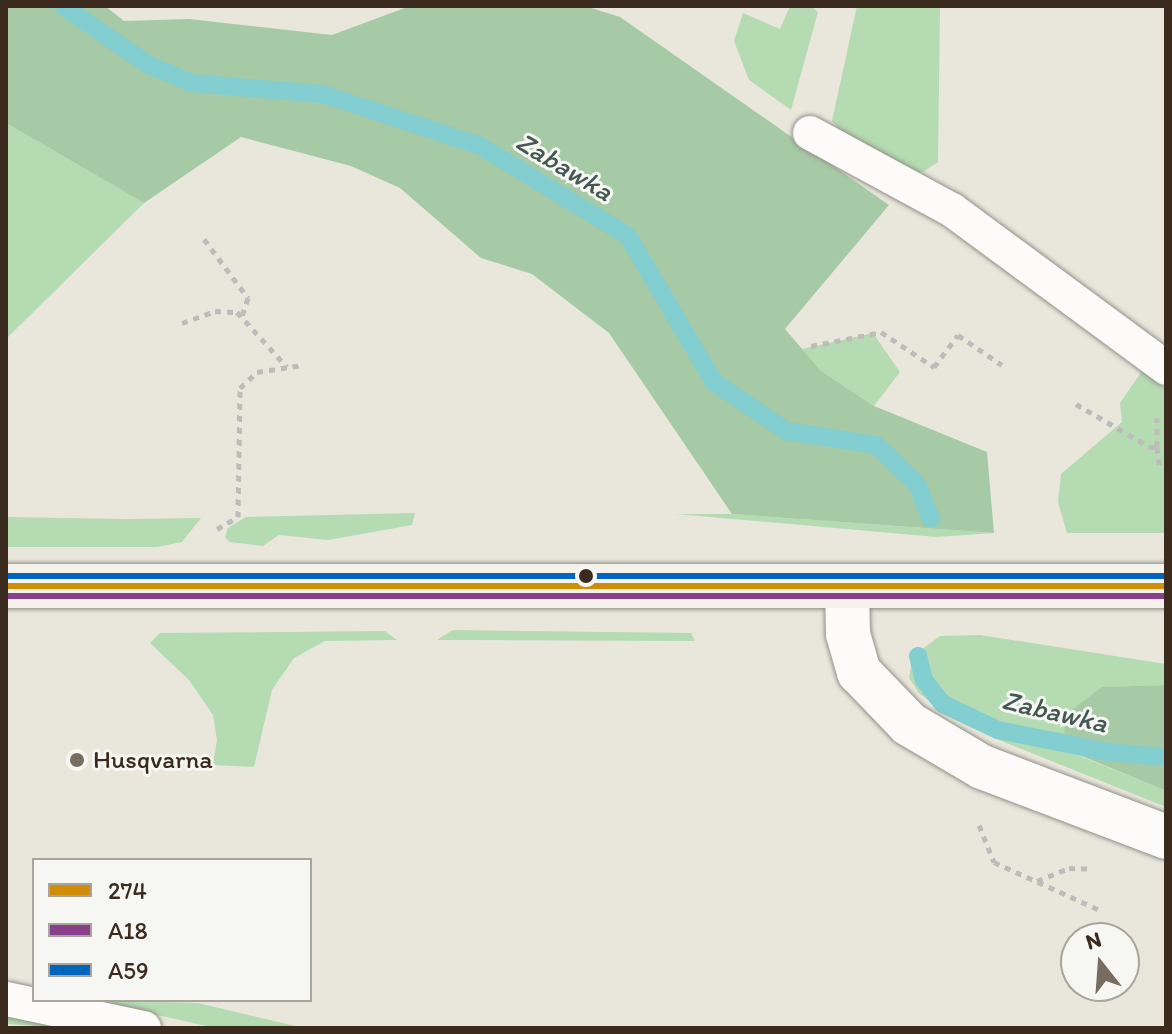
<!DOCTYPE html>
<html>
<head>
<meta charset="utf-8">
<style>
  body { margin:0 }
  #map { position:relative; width:1172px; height:1034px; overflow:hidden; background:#e9e7dc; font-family:Itim,sans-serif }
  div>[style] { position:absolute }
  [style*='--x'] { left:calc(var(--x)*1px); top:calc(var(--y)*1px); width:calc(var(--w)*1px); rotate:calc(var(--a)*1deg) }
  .green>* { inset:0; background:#b4dbb1 }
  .forest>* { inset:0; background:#a5caa5 }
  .stream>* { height:18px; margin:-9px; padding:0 9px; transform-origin:9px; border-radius:9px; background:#82ced1 }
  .path>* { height:5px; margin-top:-2.5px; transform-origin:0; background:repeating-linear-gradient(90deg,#bebcba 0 6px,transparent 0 12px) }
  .roads { filter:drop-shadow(0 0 2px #939088) drop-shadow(0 0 2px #939088) }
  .lane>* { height:34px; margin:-17px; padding:0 17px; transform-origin:17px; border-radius:17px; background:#fcfbfa }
  .street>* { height:44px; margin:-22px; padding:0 22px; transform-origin:22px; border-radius:22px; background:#fcfbfa }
  .secondary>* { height:44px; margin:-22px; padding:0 22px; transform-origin:22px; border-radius:22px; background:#f5f1eb }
  .bus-1>* { height:6px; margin:-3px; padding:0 3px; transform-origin:3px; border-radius:3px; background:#d18d06 }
  .bus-2>* { height:6px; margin:-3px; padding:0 3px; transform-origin:3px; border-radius:3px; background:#893f8a }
  .bus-3>* { height:6px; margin:-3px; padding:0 3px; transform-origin:3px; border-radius:3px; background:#0065bd }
  .dots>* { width:22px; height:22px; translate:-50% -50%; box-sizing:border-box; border:4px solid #f6f6f2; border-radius:50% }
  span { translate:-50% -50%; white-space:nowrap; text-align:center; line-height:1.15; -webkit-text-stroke:6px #f6f6f2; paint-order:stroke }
  .poi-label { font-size:26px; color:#3b2a1e }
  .left { translate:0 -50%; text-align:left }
  .water-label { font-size:28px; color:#435852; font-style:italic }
  .frame { position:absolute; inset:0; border:8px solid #3b2a1e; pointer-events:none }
  .legend { position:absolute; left:32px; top:858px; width:280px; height:144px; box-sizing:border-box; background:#f6f6f2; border:2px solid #aba49d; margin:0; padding:10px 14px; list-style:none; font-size:24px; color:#3b2a1e }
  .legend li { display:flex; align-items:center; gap:16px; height:40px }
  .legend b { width:40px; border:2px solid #aba49d }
  .north { position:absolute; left:1060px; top:922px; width:80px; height:80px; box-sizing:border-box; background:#f6f6f2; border:2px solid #aba49d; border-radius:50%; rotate:343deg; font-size:22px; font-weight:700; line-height:32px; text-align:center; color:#3b2a1e }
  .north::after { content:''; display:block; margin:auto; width:28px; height:36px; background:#786c60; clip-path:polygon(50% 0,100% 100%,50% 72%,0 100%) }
</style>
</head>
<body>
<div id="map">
  <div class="green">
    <i style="clip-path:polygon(790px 6px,811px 6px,818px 12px,791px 110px,749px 80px,734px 41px,743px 13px,780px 29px)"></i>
    <i style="clip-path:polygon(857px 6px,940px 6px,938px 162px,923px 172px,907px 172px,846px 137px,832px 121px)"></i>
    <i style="clip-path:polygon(6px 123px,144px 203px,6px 339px)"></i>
    <i style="clip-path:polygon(873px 333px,900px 372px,874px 406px,821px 371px,802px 349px)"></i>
    <i style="clip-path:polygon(1142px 371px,1166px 389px,1166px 533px,1067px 533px,1058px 502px,1061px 474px,1122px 422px,1120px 403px)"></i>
    <i style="clip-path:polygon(415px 513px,412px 525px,328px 540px,279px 535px,263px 546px,230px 542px,225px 537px,228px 528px,246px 517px)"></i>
    <i style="clip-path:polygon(676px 514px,732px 514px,994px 533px,936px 537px)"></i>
    <i style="clip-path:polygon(6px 517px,125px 519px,201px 518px,182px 542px,157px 547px,6px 547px)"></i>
    <i style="clip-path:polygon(453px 630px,691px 633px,695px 641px,437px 640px)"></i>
    <i style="clip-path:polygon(385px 631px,397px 640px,325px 641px,294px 658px,272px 690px,254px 767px,213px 765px,217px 740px,213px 715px,189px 680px,150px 643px,160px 633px)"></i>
    <i style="clip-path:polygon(980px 635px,1166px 664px,1166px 685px,1102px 687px,1065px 750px,1166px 791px,1166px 807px,989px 736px,948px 716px,919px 693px,909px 678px,913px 656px,940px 636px)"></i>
    <i style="clip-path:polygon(92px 1000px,198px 1003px,304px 1028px,215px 1028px)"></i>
    <i style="clip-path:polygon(6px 1010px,68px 1028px,6px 1024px)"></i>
  </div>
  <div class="forest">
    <i style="clip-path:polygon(6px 6px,105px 6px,124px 21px,189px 19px,332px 35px,410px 6px,585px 6px,620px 17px,889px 205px,785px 329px,821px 371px,874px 406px,987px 452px,994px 533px,732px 514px,609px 333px,532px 274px,481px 258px,400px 188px,351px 166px,241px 137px,144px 203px,6px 123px)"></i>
    <i style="clip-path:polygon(1166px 685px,1166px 791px,1065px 749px,1064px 716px,1102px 687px)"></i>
  </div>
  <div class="stream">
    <i style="--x:63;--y:6;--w:102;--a:34.6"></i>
    <i style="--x:147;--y:64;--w:48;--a:23.4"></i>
    <i style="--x:191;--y:83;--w:132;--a:4.8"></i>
    <i style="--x:323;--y:94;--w:165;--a:18.3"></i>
    <i style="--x:480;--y:146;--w:173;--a:31.3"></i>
    <i style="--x:628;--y:236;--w:169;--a:59.5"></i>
    <i style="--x:714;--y:382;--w:87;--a:34.2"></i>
    <i style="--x:786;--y:431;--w:91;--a:8.8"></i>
    <i style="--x:876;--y:445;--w:57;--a:43.6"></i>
    <i style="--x:917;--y:484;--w:37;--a:68"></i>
    <i style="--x:918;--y:656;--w:25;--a:76"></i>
    <i style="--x:924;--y:680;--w:31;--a:52"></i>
    <i style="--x:943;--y:704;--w:61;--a:25.3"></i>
    <i style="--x:998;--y:730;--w:112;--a:11.3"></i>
    <i style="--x:1108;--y:752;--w:58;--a:4.9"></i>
  </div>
  <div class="path">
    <i style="--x:204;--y:239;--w:74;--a:53.3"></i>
    <i style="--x:248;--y:298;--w:20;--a:108"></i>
    <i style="--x:182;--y:323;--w:35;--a:-20"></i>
    <i style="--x:215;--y:311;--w:22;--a:3"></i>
    <i style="--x:237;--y:312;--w:74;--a:47.7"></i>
    <i style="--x:811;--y:346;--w:71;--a:-11.3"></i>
    <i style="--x:881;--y:332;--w:64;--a:33.4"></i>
    <i style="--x:934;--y:367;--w:40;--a:-53"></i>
    <i style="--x:958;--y:335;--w:53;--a:34.3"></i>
    <i style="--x:1076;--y:404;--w:86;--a:30.2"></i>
    <i style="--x:1150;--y:447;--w:7;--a:0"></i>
    <i style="--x:1157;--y:447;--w:29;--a:-90"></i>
    <i style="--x:1157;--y:447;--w:21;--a:82"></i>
    <i style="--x:217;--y:529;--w:24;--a:-30"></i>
    <i style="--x:238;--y:517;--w:129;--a:-89.1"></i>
    <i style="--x:240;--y:388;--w:23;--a:-43"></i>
    <i style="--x:257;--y:372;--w:46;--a:-8.8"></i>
    <i style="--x:979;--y:825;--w:40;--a:68"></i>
    <i style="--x:994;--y:862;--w:119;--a:24.4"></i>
    <i style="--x:1037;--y:881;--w:35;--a:-22"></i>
    <i style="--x:1069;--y:868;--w:24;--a:2"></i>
  </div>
  <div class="roads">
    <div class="lane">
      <i style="--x:810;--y:133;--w:162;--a:28.5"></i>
      <i style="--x:952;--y:210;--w:266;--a:36.4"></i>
      <i style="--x:6;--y:999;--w:141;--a:11.9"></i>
    </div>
    <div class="street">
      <i style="--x:847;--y:587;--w:47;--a:88.8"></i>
      <i style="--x:848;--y:634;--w:40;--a:74"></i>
      <i style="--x:859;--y:672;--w:72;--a:46.1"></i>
      <i style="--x:909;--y:724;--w:85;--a:30.5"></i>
      <i style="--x:982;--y:767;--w:197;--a:20.8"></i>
    </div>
    <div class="secondary">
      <i style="--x:6;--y:586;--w:1160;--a:0"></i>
    </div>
  </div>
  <div class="bus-1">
    <i style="--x:6;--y:586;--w:1160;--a:0"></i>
  </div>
  <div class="bus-2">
    <i style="--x:6;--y:596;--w:1160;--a:0"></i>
  </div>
  <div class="bus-3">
    <i style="--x:6;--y:576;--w:1160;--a:0"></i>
  </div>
  <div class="dots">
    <i style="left:586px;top:576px;background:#3b2a1e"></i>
    <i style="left:77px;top:760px;background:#786c60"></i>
  </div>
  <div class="poi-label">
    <span class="left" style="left:93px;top:760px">Husqvarna</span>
  </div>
  <div class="water-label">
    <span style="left:565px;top:166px;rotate:31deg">Zabawka</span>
    <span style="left:1055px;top:711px;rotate:13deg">Zabawka</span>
  </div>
  <div class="frame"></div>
  <ul class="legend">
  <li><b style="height:10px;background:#d18d06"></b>274</li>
  <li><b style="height:10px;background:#893f8a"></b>A18</li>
  <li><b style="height:10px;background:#0065bd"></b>A59</li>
  </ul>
  <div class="north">N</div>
</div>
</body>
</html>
